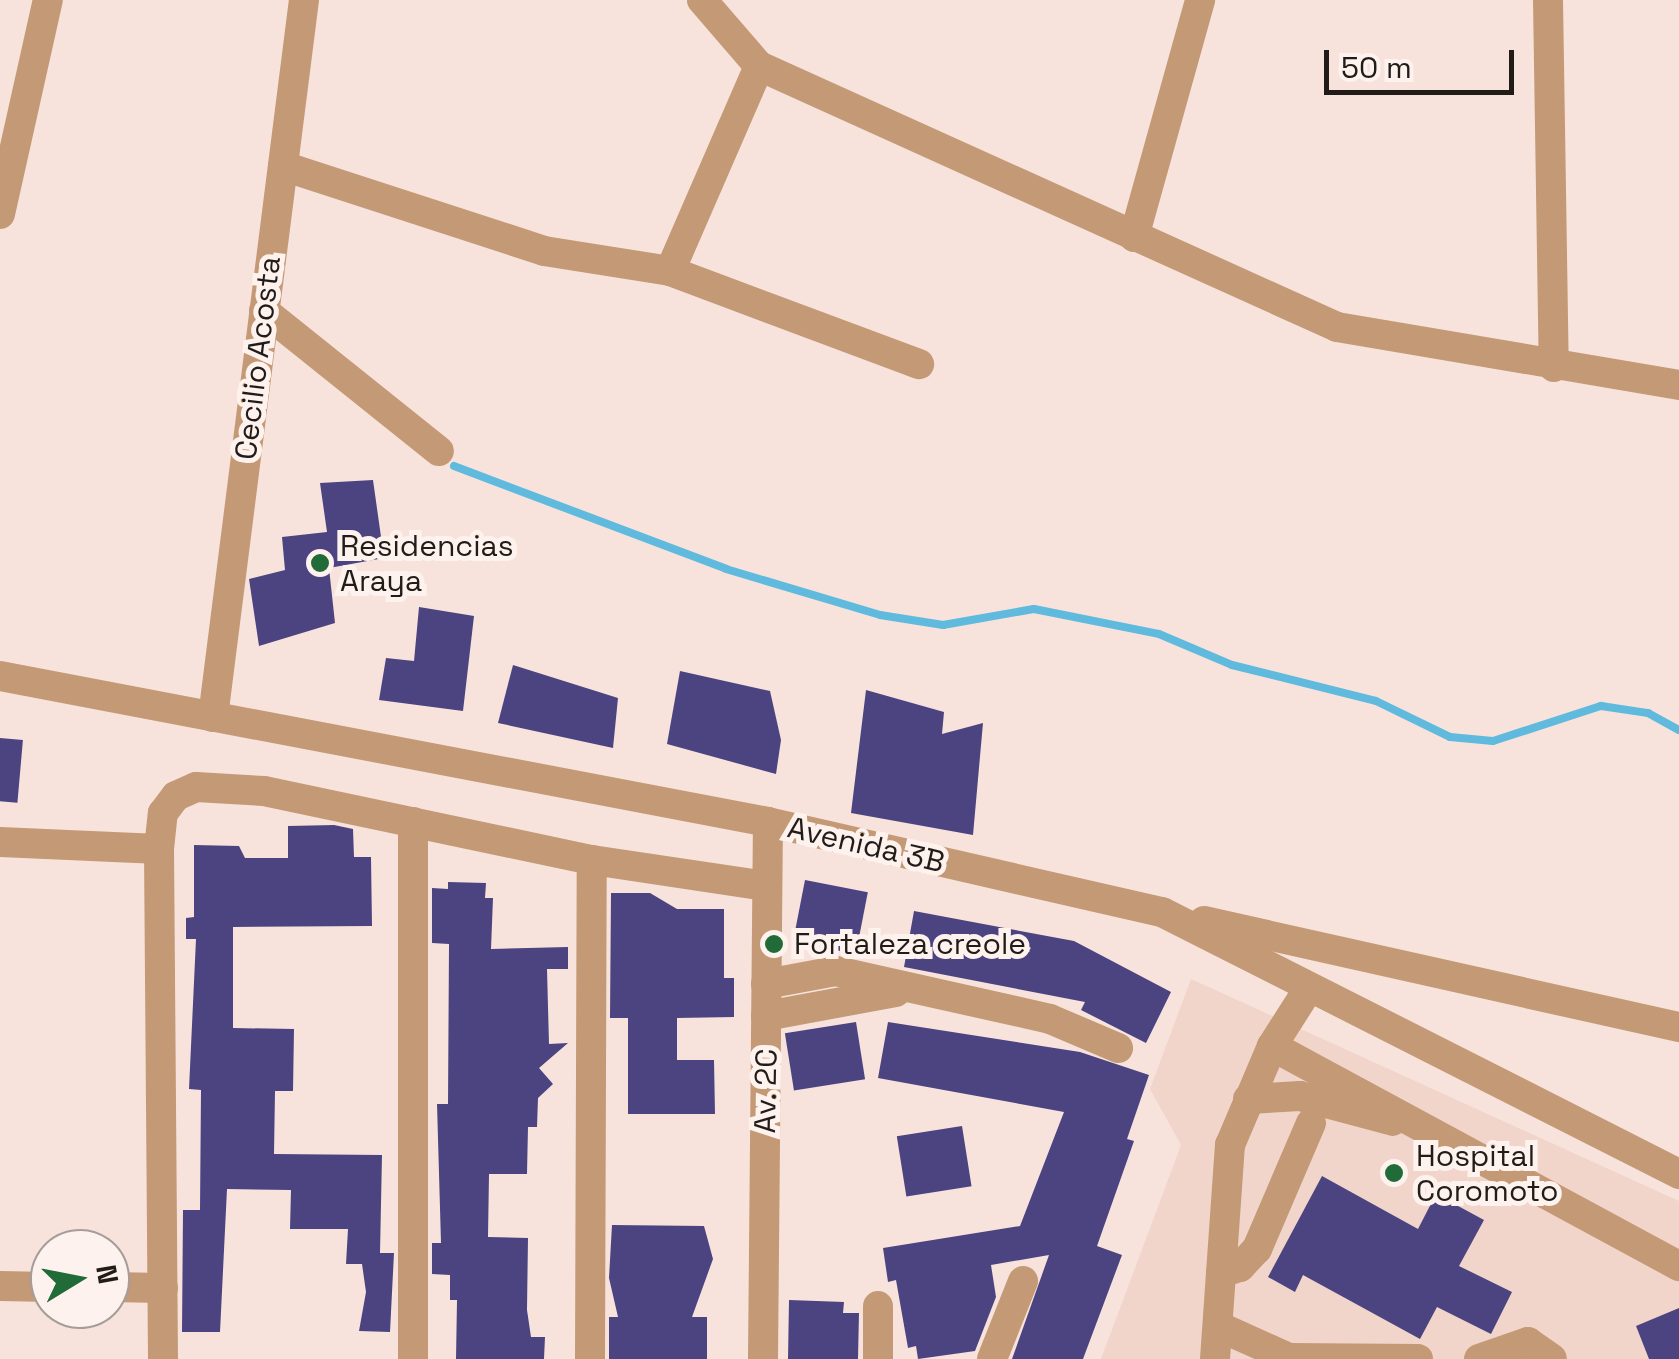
<!DOCTYPE html>
<html>
<head>
<meta charset="utf-8">
<style>
  body { margin:0 }
  #map { position:relative; width:1679px; height:1359px; overflow:hidden; background:#f7e3dc; font-family:"Space Grotesk",sans-serif }
  div>[style] { position:absolute }
  [style*='--x'] { left:calc(var(--x)*1px); top:calc(var(--y)*1px); width:calc(var(--w)*1px); rotate:calc(var(--a)*1deg) }
  .built>* { inset:0; background:#f1d5cb }
  .stream>* { height:8px; margin:-4px; padding:0 4px; transform-origin:4px; border-radius:4px; background:#60badd }
  .building>* { inset:0; background:#4c4381; transform-origin:0 0 }
  .minor>* { height:30px; margin:-15px; padding:0 15px; transform-origin:15px; border-radius:15px; background:#c49975 }
  .dots>* { width:28px; height:28px; translate:-50% -50%; box-sizing:border-box; border:5px solid #fef2ee; border-radius:50% }
  span { translate:-50% -50%; white-space:nowrap; text-align:center; line-height:1.15; -webkit-text-stroke:10px #fef2ee; paint-order:stroke }
  .street-label { font-size:30px; color:#221c19 }
  .poi-label { font-size:30px; color:#221c19 }
  .left { translate:0 -50%; text-align:left }
  .north { position:absolute; left:30px; top:1229px; width:100px; height:100px; box-sizing:border-box; background:#fef2ee; border:2px solid #a69c99; border-radius:50%; rotate:80deg; font-size:28px; font-weight:700; line-height:40px; text-align:center; color:#221c19 }
  .north::after { content:''; display:block; margin:auto; width:35px; height:45px; background:#216b39; clip-path:polygon(50% 0,100% 100%,50% 72%,0 100%) }
  .scale { position:absolute; left:1324px; top:50px; width:190px; height:45px; box-sizing:border-box; border:5px solid #221c19; border-top:0; padding-left:12px; font-size:30px; line-height:35px; white-space:nowrap; color:#221c19; -webkit-text-stroke:8px #fef2ee; paint-order:stroke }
</style>
</head>
<body>
<div id="map">
  <div class="built">
    <i style="clip-path:polygon(1191px 979px,1679px 1201px,1679px 1359px,1101px 1359px,1181px 1145px,1150px 1089px)"></i>
  </div>
  <div class="stream">
    <i style="--x:454;--y:466;--w:291;--a:20.7"></i>
    <i style="--x:726;--y:569;--w:161;--a:16.6"></i>
    <i style="--x:880;--y:615;--w:64;--a:9"></i>
    <i style="--x:943;--y:625;--w:92;--a:-10"></i>
    <i style="--x:1034;--y:609;--w:127;--a:11.3"></i>
    <i style="--x:1159;--y:634;--w:79;--a:23"></i>
    <i style="--x:1232;--y:665;--w:148;--a:14"></i>
    <i style="--x:1376;--y:701;--w:82;--a:25.9"></i>
    <i style="--x:1450;--y:737;--w:43;--a:5.3"></i>
    <i style="--x:1493;--y:741;--w:114;--a:-18"></i>
    <i style="--x:1601;--y:706;--w:48;--a:8.5"></i>
    <i style="--x:1648;--y:713;--w:35;--a:29"></i>
  </div>
  <div class="building">
    <i style="clip-path:polygon(373px 480px,384px 558px,329px 568px,335px 623px,259px 646px,249px 579px,285px 570px,282px 537px,327px 532px,320px 483px)"></i>
    <i style="clip-path:polygon(419px 607px,474px 616px,463px 711px,379px 700px,386px 658px,414px 661px)"></i>
    <i style="clip-path:polygon(513px 665px,618px 698px,613px 748px,498px 723px)"></i>
    <i style="clip-path:polygon(680px 671px,770px 691px,781px 740px,776px 774px,667px 744px)"></i>
    <i style="clip-path:polygon(866px 690px,944px 712px,942px 734px,983px 723px,973px 835px,851px 813px)"></i>
    <i style="left:0;top:738px;width:23px;height:63px;rotate:5deg"></i>
    <i style="clip-path:polygon(334px 825px,353px 829px,354px 857px,371px 857px,372px 926px,233px 927px,233px 1028px,294px 1029px,293px 1091px,275px 1091px,274px 1154px,382px 1155px,380px 1253px,394px 1253px,390px 1332px,359px 1331px,366px 1292px,362px 1264px,346px 1264px,348px 1229px,290px 1229px,291px 1190px,227px 1189px,220px 1332px,182px 1332px,183px 1210px,200px 1210px,201px 1090px,189px 1089px,196px 939px,186px 939px,186px 918px,194px 917px,194px 845px,239px 846px,245px 858px,288px 858px,288px 826px)"></i>
    <i style="left:805px;top:880px;width:64px;height:63px;rotate:11deg"></i>
    <i style="clip-path:polygon(448px 882px,486px 883px,485px 898px,493px 898px,491px 949px,568px 947px,568px 969px,547px 969px,549px 1044px,568px 1043px,539px 1068px,553px 1084px,538px 1098px,537px 1127px,528px 1127px,527px 1174px,489px 1174px,488px 1237px,528px 1238px,527px 1310px,531px 1337px,545px 1337px,544px 1359px,456px 1359px,457px 1300px,450px 1300px,450px 1275px,432px 1274px,432px 1243px,441px 1243px,437px 1104px,448px 1104px,449px 944px,432px 943px,432px 888px,448px 889px)"></i>
    <i style="clip-path:polygon(611px 893px,650px 893px,677px 909px,724px 909px,724px 978px,734px 978px,734px 1017px,677px 1018px,677px 1060px,714px 1060px,715px 1114px,628px 1114px,628px 1018px,610px 1018px)"></i>
    <i style="clip-path:polygon(914px 911px,1074px 941px,1171px 992px,1146px 1043px,1081px 1010px,1085px 1002px,904px 967px)"></i>
    <i style="left:856px;top:1022px;width:58px;height:72px;rotate:81deg"></i>
    <i style="clip-path:polygon(888px 1022px,1080px 1052px,1149px 1075px,1127px 1139px,1134px 1141px,1097px 1246px,1122px 1255px,1083px 1359px,1012px 1359px,1049px 1255px,991px 1265px,996px 1297px,975px 1351px,918px 1359px,916px 1346px,908px 1348px,896px 1280px,888px 1282px,883px 1248px,1020px 1226px,1064px 1112px,878px 1078px)"></i>
    <i style="left:962px;top:1126px;width:61px;height:66px;rotate:81deg"></i>
    <i style="clip-path:polygon(1322px 1176px,1418px 1229px,1436px 1194px,1484px 1220px,1459px 1266px,1512px 1292px,1491px 1334px,1437px 1307px,1420px 1339px,1303px 1275px,1295px 1292px,1268px 1277px)"></i>
    <i style="clip-path:polygon(612px 1225px,704px 1226px,713px 1259px,692px 1317px,707px 1317px,707px 1359px,609px 1359px,609px 1317px,618px 1317px,609px 1278px)"></i>
    <i style="clip-path:polygon(789px 1300px,844px 1302px,843px 1313px,859px 1313px,858px 1359px,788px 1359px)"></i>
    <i style="clip-path:polygon(1679px 1308px,1679px 1359px,1649px 1359px,1636px 1326px)"></i>
  </div>
  <div class="minor">
    <i style="--x:702;--y:0;--w:87;--a:49.2"></i>
    <i style="--x:759;--y:66;--w:634;--a:24.3"></i>
    <i style="--x:1337;--y:327;--w:347;--a:9.6"></i>
    <i style="--x:1548;--y:0;--w:367;--a:89.1"></i>
    <i style="--x:283;--y:166;--w:274;--a:18"></i>
    <i style="--x:544;--y:251;--w:128;--a:9"></i>
    <i style="--x:670;--y:271;--w:266;--a:20.5"></i>
    <i style="--x:0;--y:214;--w:219;--a:-77.4"></i>
    <i style="--x:1134;--y:237;--w:246;--a:-74.4"></i>
    <i style="--x:670;--y:271;--w:223;--a:-66.5"></i>
    <i style="--x:264;--y:311;--w:224;--a:38.7"></i>
    <i style="--x:0;--y:676;--w:782;--a:10.76"></i>
    <i style="--x:768;--y:822;--w:404;--a:12.9"></i>
    <i style="--x:1162;--y:912;--w:580;--a:26.87"></i>
    <i style="--x:213;--y:717;--w:723;--a:-82.77"></i>
    <i style="--x:413;--y:822;--w:537;--a:90"></i>
    <i style="--x:0;--y:842;--w:159;--a:2.5"></i>
    <i style="--x:1204;--y:921;--w:487;--a:12.6"></i>
    <i style="--x:766;--y:984;--w:71;--a:-10.5"></i>
    <i style="--x:836;--y:971;--w:219;--a:12.6"></i>
    <i style="--x:1050;--y:1019;--w:74;--a:23.1"></i>
    <i style="--x:766;--y:1016;--w:132;--a:-10.5"></i>
    <i style="--x:1272;--y:1046;--w:463;--a:28.4"></i>
    <i style="--x:1248;--y:1099;--w:52;--a:-3.3"></i>
    <i style="--x:1300;--y:1096;--w:96;--a:15"></i>
    <i style="--x:1221;--y:1273;--w:20;--a:-18"></i>
    <i style="--x:1240;--y:1267;--w:25;--a:-47"></i>
    <i style="--x:1257;--y:1249;--w:137;--a:-66.8"></i>
    <i style="--x:0;--y:1286;--w:50;--a:1.1"></i>
    <i style="--x:110;--y:1287;--w:53;--a:1.1"></i>
    <i style="--x:1220;--y:1327;--w:76;--a:24.2"></i>
    <i style="--x:1289;--y:1358;--w:129;--a:0.4"></i>
    <i style="--x:163;--y:1359;--w:510;--a:-90.45"></i>
    <i style="--x:159;--y:849;--w:36;--a:-84"></i>
    <i style="--x:163;--y:813;--w:21;--a:-53"></i>
    <i style="--x:176;--y:796;--w:22;--a:-24"></i>
    <i style="--x:196;--y:787;--w:68;--a:3.4"></i>
    <i style="--x:264;--y:791;--w:335;--a:11.9"></i>
    <i style="--x:592;--y:860;--w:175;--a:8.5"></i>
    <i style="--x:590;--y:1359;--w:499;--a:-89.8"></i>
    <i style="--x:763;--y:1359;--w:537;--a:-89.47"></i>
    <i style="--x:878;--y:1359;--w:53;--a:-90"></i>
    <i style="--x:992;--y:1359;--w:84;--a:-68.3"></i>
    <i style="--x:1215;--y:1359;--w:215;--a:-86"></i>
    <i style="--x:1230;--y:1145;--w:108;--a:-67"></i>
    <i style="--x:1272;--y:1046;--w:69;--a:-57.5"></i>
    <i style="--x:1479;--y:1359;--w:52;--a:-19.1"></i>
    <i style="--x:1528;--y:1342;--w:29;--a:35"></i>
  </div>
  <div class="dots">
    <i style="left:320px;top:563px;background:#216b39"></i>
    <i style="left:774px;top:944px;background:#216b39"></i>
    <i style="left:1394px;top:1173px;background:#216b39"></i>
  </div>
  <div class="street-label">
    <span style="left:258px;top:358px;rotate:-83deg">Cecilio Acosta</span>
    <span style="left:866px;top:845px;rotate:13deg">Avenida 3B</span>
    <span style="left:766px;top:1091px;rotate:-89deg">Av. 2C</span>
  </div>
  <div class="poi-label">
    <span class="left" style="left:340px;top:563px">Residencias<br>Araya</span>
    <span class="left" style="left:794px;top:944px">Fortaleza creole</span>
    <span class="left" style="left:1416px;top:1173px">Hospital<br>Coromoto</span>
  </div>
  <div class="north">N</div>
  <div class="scale">50 m</div>
</div>
</body>
</html>
